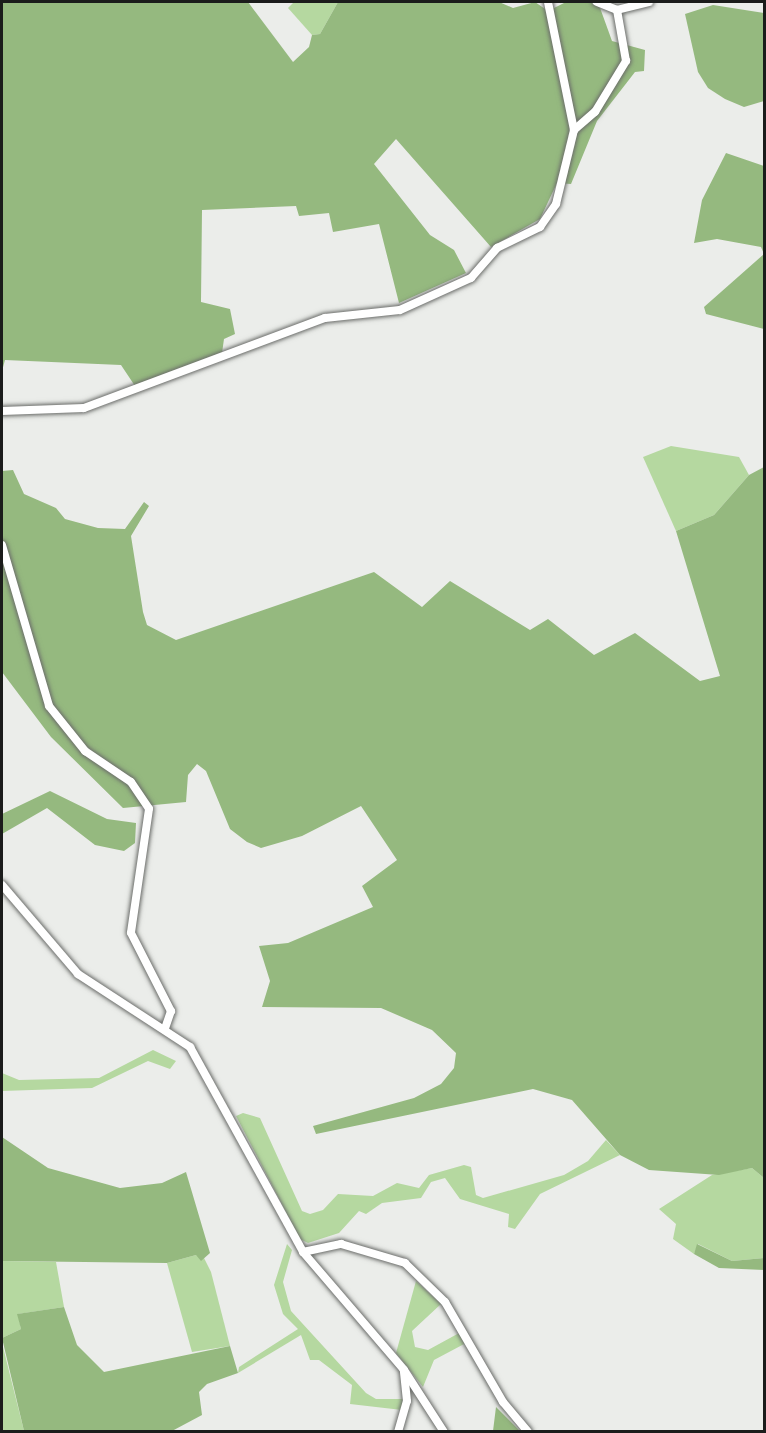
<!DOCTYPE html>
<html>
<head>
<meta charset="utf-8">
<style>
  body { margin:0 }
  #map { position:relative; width:766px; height:1433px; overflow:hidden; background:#ebedea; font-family:Literata,serif }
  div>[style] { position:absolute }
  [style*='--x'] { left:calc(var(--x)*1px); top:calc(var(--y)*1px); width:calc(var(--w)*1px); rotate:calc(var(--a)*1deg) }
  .green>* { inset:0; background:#b5d8a0 }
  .forest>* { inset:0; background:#95b97f }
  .roads { filter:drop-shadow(0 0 2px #6b6d6a) drop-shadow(0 0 2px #6b6d6a) }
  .street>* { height:8px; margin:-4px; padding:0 4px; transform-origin:4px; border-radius:4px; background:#fff }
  span { translate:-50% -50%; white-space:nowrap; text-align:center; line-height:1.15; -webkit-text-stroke:6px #ebedea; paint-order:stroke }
  .frame { position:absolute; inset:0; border:3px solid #1b1c1b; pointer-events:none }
</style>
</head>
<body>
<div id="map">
  <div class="green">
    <i style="clip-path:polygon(294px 2px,338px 2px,320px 34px,312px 35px,288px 8px)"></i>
    <i style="clip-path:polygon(671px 446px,739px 457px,749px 475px,714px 515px,676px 531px,643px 457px)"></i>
    <i style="clip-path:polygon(153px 1050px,176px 1061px,170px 1069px,148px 1061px,92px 1088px,2px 1091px,2px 1073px,19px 1080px,99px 1078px)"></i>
    <i style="clip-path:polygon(243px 1113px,260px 1118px,302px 1211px,310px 1214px,323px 1210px,338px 1194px,373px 1196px,397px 1183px,419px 1188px,429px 1175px,464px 1165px,471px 1167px,476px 1195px,483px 1198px,564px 1175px,588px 1161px,606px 1140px,620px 1155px,540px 1194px,515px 1229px,508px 1227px,509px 1214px,460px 1199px,445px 1178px,431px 1182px,421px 1198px,382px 1203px,366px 1214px,359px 1211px,339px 1233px,308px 1243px,300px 1239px,236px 1116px)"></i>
    <i style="clip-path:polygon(752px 1168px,764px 1178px,764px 1258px,732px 1261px,698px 1244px,694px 1254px,673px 1239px,676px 1224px,659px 1209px,712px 1175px)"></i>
    <i style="clip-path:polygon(287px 1244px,292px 1250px,283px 1282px,291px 1311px,366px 1393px,376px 1399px,403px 1399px,402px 1410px,350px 1404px,352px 1385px,319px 1360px,310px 1360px,301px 1335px,238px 1373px,239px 1367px,298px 1329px,283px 1314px,274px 1285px)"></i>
    <i style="clip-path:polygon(196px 1255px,204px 1258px,211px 1272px,230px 1346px,192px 1352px,167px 1263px)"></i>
    <i style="clip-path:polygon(2px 1261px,56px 1262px,64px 1307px,18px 1314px,21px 1329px,2px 1338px)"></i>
    <i style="clip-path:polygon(416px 1281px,441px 1304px,412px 1331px,415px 1347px,428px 1350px,461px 1332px,466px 1343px,434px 1360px,423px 1387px,396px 1353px)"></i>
    <i style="clip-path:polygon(2px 1343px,24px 1431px,2px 1431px)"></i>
  </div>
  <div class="forest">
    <i style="clip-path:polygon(2px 2px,248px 2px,293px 62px,309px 47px,312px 35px,320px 34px,338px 2px,499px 2px,513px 8px,535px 2px,548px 11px,566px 2px,592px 3px,599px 5px,612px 41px,645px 50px,644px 71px,635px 72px,597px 121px,571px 184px,557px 183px,540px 219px,491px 247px,396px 139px,374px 164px,430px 235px,454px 250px,466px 273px,399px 303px,379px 224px,333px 232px,329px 213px,299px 216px,296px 206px,202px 210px,201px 302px,230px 309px,235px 334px,224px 339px,222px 353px,135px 386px,121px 365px,5px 360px,2px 371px)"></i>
    <i style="clip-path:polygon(713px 5px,764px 13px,764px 101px,744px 107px,725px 99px,708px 88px,698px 72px,685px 14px)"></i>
    <i style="clip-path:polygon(726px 153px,764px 166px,764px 329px,706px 314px,704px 307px,764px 254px,761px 247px,717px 239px,694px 243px,702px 200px)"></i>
    <i style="clip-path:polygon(764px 467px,764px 1178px,752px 1168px,719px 1175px,649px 1170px,620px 1155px,572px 1100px,533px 1089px,316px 1134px,313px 1126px,414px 1098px,441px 1084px,454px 1068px,456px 1053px,432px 1030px,381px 1008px,262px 1007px,270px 981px,259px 946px,288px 943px,373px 907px,362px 886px,397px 860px,361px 806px,302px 836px,261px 848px,247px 842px,230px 829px,206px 771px,197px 764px,188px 775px,186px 802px,123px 808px,51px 737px,2px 672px,2px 471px,13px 470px,24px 494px,56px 508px,65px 519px,98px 528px,125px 529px,144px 502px,149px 506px,131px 536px,143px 612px,147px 625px,176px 640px,374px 572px,422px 607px,450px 581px,530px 630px,548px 619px,594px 655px,635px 633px,700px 681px,720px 676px,676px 531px,714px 515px,749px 475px)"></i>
    <i style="clip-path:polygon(50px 791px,107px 819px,136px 823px,135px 843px,124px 851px,95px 845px,47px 808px,2px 834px,2px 814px)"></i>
    <i style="clip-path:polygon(2px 1137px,48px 1168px,120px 1188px,162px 1183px,186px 1172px,210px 1253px,201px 1261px,196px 1255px,167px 1263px,2px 1261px)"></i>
    <i style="clip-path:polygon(697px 1244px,732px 1261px,764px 1258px,764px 1270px,719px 1268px,694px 1254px)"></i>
    <i style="clip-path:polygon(64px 1307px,77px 1345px,104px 1372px,230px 1346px,238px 1373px,207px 1384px,199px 1392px,202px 1415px,172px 1431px,24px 1431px,2px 1338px,21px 1329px,17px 1314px)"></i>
    <i style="clip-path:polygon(496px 1407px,520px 1431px,493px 1431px)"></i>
  </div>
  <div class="roads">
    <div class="street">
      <i style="--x:617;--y:10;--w:33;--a:-14"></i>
      <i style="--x:574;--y:130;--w:28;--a:-41"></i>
      <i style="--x:595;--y:112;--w:60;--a:-58.7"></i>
      <i style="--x:626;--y:61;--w:52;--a:-100"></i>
      <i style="--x:617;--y:10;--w:22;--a:-158"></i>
      <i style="--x:2;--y:411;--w:82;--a:-2.1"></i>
      <i style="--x:84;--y:408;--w:257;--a:-20.5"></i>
      <i style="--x:325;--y:318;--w:75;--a:-6.1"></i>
      <i style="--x:400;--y:310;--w:78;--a:-24.3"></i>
      <i style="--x:471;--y:278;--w:40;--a:-49"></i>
      <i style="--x:497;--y:248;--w:48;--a:-26"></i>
      <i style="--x:540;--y:227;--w:28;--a:-55"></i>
      <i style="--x:556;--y:204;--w:76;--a:-76.3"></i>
      <i style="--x:574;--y:130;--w:131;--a:-101.5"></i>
      <i style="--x:2;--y:545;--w:168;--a:73.7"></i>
      <i style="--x:49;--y:706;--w:58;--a:51.3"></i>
      <i style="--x:85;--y:751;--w:55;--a:34"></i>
      <i style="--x:131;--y:782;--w:32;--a:56"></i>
      <i style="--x:149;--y:809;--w:125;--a:98.3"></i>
      <i style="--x:131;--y:933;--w:88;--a:62.9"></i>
      <i style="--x:171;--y:1011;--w:18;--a:109"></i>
      <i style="--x:2;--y:885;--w:117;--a:49.5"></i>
      <i style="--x:78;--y:974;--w:134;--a:33.1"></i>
      <i style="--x:190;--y:1047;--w:234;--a:61.1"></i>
      <i style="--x:303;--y:1252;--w:155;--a:49.4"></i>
      <i style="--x:404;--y:1370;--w:74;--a:57.2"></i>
      <i style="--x:303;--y:1252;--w:39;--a:-12"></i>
      <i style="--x:341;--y:1244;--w:67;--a:16.5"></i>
      <i style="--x:405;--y:1263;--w:56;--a:44.3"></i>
      <i style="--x:445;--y:1302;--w:116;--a:59.9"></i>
      <i style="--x:503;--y:1402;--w:39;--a:50"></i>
      <i style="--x:398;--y:1432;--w:32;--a:-74"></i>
      <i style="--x:407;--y:1401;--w:31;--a:-96"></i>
    </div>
  </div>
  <div class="frame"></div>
</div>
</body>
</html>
